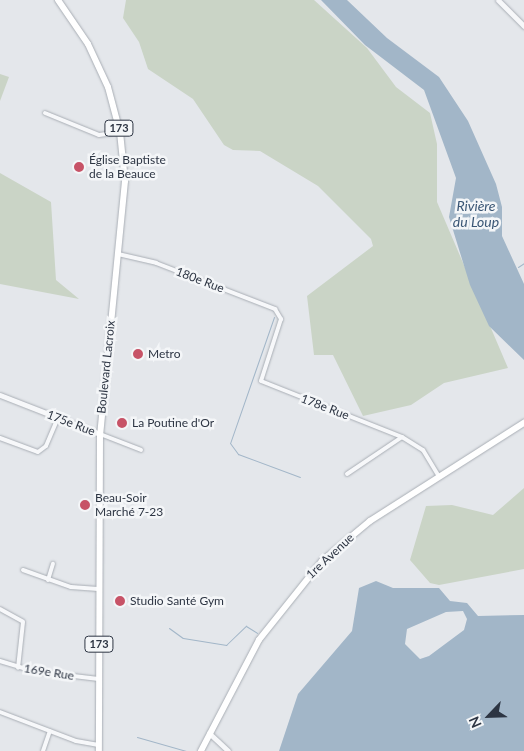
<!DOCTYPE html>
<html>
<head>
<meta charset="utf-8">
<style>
  body { margin:0 }
  #map { position:relative; width:524px; height:751px; overflow:hidden; background:#e4e7eb; font-family:Lato,sans-serif }
  div>[style] { position:absolute }
  [style*='--x'] { left:calc(var(--x)*1px); top:calc(var(--y)*1px); width:calc(var(--w)*1px); rotate:calc(var(--a)*1deg) }
  .green>* { inset:0; background:#cad4c6 }
  .water>* { inset:0; background:#a2b6c8 }
  .stream>* { height:1px; margin:-0.5px; padding:0 0.5px; transform-origin:0.5px; border-radius:0.5px; background:#a2b6c8 }
  .roads { filter:drop-shadow(0 0 1px #a9aeb5) drop-shadow(0 0 1px #a9aeb5) }
  .minor>* { height:4px; margin:-2px; padding:0 2px; transform-origin:2px; border-radius:2px; background:#f7f8fa }
  .tertiary>* { height:5px; margin:-2.5px; padding:0 2.5px; transform-origin:2.5px; border-radius:2.5px; background:#f7f8fa }
  .secondary>* { height:5.5px; margin:-2.75px; padding:0 2.75px; transform-origin:2.75px; border-radius:2.75px; background:#fff }
  .primary>* { height:6px; margin:-3px; padding:0 3px; transform-origin:3px; border-radius:3px; background:#fff }
  .dots>* { width:14px; height:14px; translate:-50% -50%; box-sizing:border-box; border:2px solid #f4f6f8; border-radius:50% }
  span { translate:-50% -50%; white-space:nowrap; text-align:center; line-height:1.15; -webkit-text-stroke:5px #f4f6f8; paint-order:stroke }
  .shield-label span { padding:1px 4px; background:#f4f6f8; border:1px solid; border-radius:4px; -webkit-text-stroke-width:0 }
  .shield-label { font-size:11px; color:#2d3543; font-weight:700 }
  .poi-label { font-size:12px; color:#2d3543 }
  .left { translate:0 -50%; text-align:left }
  .street-label { font-size:12px; color:#2d3543 }
  .water-label { font-size:14px; color:#395574; font-style:italic }
  .north { position:absolute; left:464px; top:691px; width:50px; height:50px; -webkit-text-stroke:4px #f4f6f8; paint-order:stroke; rotate:246deg; font-size:14px; font-weight:700; line-height:20px; text-align:center; color:#2d3543 }
  .north::after { content:''; display:block; margin:auto; width:18px; height:22px; background:#2d3543; clip-path:polygon(50% 0,100% 100%,50% 72%,0 100%) }
</style>
</head>
<body>
<div id="map">
  <div class="green">
    <i style="clip-path:polygon(126px 0,314px 0,367px 48px,396px 87px,430px 113px,437px 144px,437px 202px,508px 368px,444px 383px,411px 405px,363px 416px,333px 355px,314px 355px,307px 296px,373px 246px,371px 239px,318px 186px,260px 151px,233px 150px,224px 145px,193px 99px,148px 69px,139px 42px,123px 18px)"></i>
    <i style="clip-path:polygon(0 74px,9px 77px,0 101px)"></i>
    <i style="clip-path:polygon(0 173px,51px 202px,56px 280px,79px 299px,0 284px)"></i>
    <i style="clip-path:polygon(524px 488px,524px 569px,439px 585px,430px 583px,410px 560px,426px 506px,452px 505px,493px 515px)"></i>
  </div>
  <div class="water">
    <i style="clip-path:polygon(321px 0,347px 0,387px 38px,439px 77px,468px 121px,496px 184px,502px 207px,502px 236px,524px 284px,524px 360px,489px 326px,470px 285px,449px 217px,456px 178px,424px 90px,365px 45px)"></i>
    <i style="clip-path:polygon(evenodd,376px 581px,393px 588px,439px 588px,450px 601px,467px 603px,478px 616px,524px 615px,524px 751px,279px 751px,298px 694px,352px 631px,359px 588px,376px 581px,463px 611px,467px 619px,464px 630px,429px 656px,420px 659px,405px 644px,407px 629px,446px 612px,463px 611px)"></i>
  </div>
  <div class="stream">
    <i style="--x:518;--y:267;--w:7;--a:-34"></i>
    <i style="--x:274;--y:317;--w:133;--a:109.2"></i>
    <i style="--x:230;--y:443;--w:14;--a:54"></i>
    <i style="--x:238;--y:454;--w:66;--a:20.4"></i>
    <i style="--x:169;--y:628;--w:17;--a:36"></i>
    <i style="--x:183;--y:638;--w:44;--a:9.2"></i>
    <i style="--x:226;--y:645;--w:28;--a:-44"></i>
    <i style="--x:246;--y:626;--w:13;--a:32"></i>
    <i style="--x:137;--y:737;--w:51;--a:15.9"></i>
  </div>
  <div class="roads">
    <div class="minor">
      <i style="--x:45;--y:113;--w:58;--a:22.2"></i>
      <i style="--x:99;--y:135;--w:21;--a:-8"></i>
      <i style="--x:118;--y:254;--w:39;--a:13"></i>
      <i style="--x:156;--y:263;--w:128;--a:21.1"></i>
      <i style="--x:275;--y:309;--w:12;--a:59"></i>
      <i style="--x:281;--y:319;--w:65;--a:107.9"></i>
      <i style="--x:261;--y:381;--w:152;--a:21.7"></i>
      <i style="--x:402;--y:437;--w:25;--a:32"></i>
      <i style="--x:423;--y:450;--w:31;--a:59"></i>
      <i style="--x:100;--y:434;--w:44;--a:21.3"></i>
      <i style="--x:0;--y:438;--w:40;--a:20.2"></i>
      <i style="--x:38;--y:452;--w:10;--a:-37"></i>
      <i style="--x:46;--y:446;--w:30;--a:-67"></i>
      <i style="--x:347;--y:474;--w:66;--a:-33.9"></i>
      <i style="--x:23;--y:570;--w:51;--a:19.5"></i>
      <i style="--x:71;--y:587;--w:27;--a:4"></i>
      <i style="--x:48;--y:580;--w:17;--a:-73"></i>
      <i style="--x:0;--y:609;--w:26;--a:29"></i>
      <i style="--x:23;--y:622;--w:46;--a:96.2"></i>
      <i style="--x:0;--y:661;--w:34;--a:17"></i>
      <i style="--x:32;--y:671;--w:67;--a:6.8"></i>
      <i style="--x:0;--y:712;--w:81;--a:20.9"></i>
      <i style="--x:76;--y:741;--w:23;--a:10"></i>
      <i style="--x:43;--y:751;--w:21;--a:-71"></i>
    </div>
    <div class="tertiary">
      <i style="--x:498;--y:0;--w:37;--a:45"></i>
      <i style="--x:0;--y:395;--w:107;--a:21.3"></i>
      <i style="--x:209;--y:733;--w:26;--a:43"></i>
    </div>
    <div class="secondary">
      <i style="--x:201;--y:751;--w:125;--a:-62.4"></i>
      <i style="--x:259;--y:640;--w:101;--a:-51.4"></i>
      <i style="--x:322;--y:561;--w:62;--a:-39.8"></i>
      <i style="--x:370;--y:521;--w:183;--a:-32.5"></i>
    </div>
    <div class="primary">
      <i style="--x:58;--y:0;--w:53;--a:55.7"></i>
      <i style="--x:88;--y:44;--w:47;--a:65.1"></i>
      <i style="--x:108;--y:87;--w:47;--a:75.1"></i>
      <i style="--x:120;--y:132;--w:49;--a:84.2"></i>
      <i style="--x:125;--y:181;--w:254;--a:95.6"></i>
      <i style="--x:100;--y:434;--w:317;--a:90.2"></i>
    </div>
  </div>
  <div class="dots">
    <i style="left:79px;top:167px;background:#c75367"></i>
    <i style="left:138px;top:354px;background:#c75367"></i>
    <i style="left:122px;top:423px;background:#c75367"></i>
    <i style="left:85px;top:505px;background:#c75367"></i>
    <i style="left:120px;top:601px;background:#c75367"></i>
  </div>
  <div class="shield-label">
    <span style="left:119px;top:128px">173</span>
    <span style="left:99px;top:644px">173</span>
  </div>
  <div class="poi-label">
    <span class="left" style="left:89px;top:167px">Église Baptiste<br>de la Beauce</span>
    <span class="left" style="left:148px;top:354px">Metro</span>
    <span class="left" style="left:132px;top:423px">La Poutine d'Or</span>
    <span class="left" style="left:95px;top:505px">Beau-Soir<br>Marché 7-23</span>
    <span class="left" style="left:130px;top:601px">Studio Santé Gym</span>
  </div>
  <div class="street-label">
    <span style="left:200px;top:280px;rotate:21deg">180e Rue</span>
    <span style="left:106px;top:367px;rotate:-84deg">Boulevard Lacroix</span>
    <span style="left:325px;top:407px;rotate:21deg">178e Rue</span>
    <span style="left:71px;top:423px;rotate:21deg">175e Rue</span>
    <span style="left:330px;top:556px;rotate:-43deg">1re Avenue</span>
    <span style="left:49px;top:672px;rotate:9deg">169e Rue</span>
  </div>
  <div class="water-label">
    <span style="left:476px;top:214px">Rivière<br>du Loup</span>
  </div>
  <div class="north">N</div>
</div>
</body>
</html>
